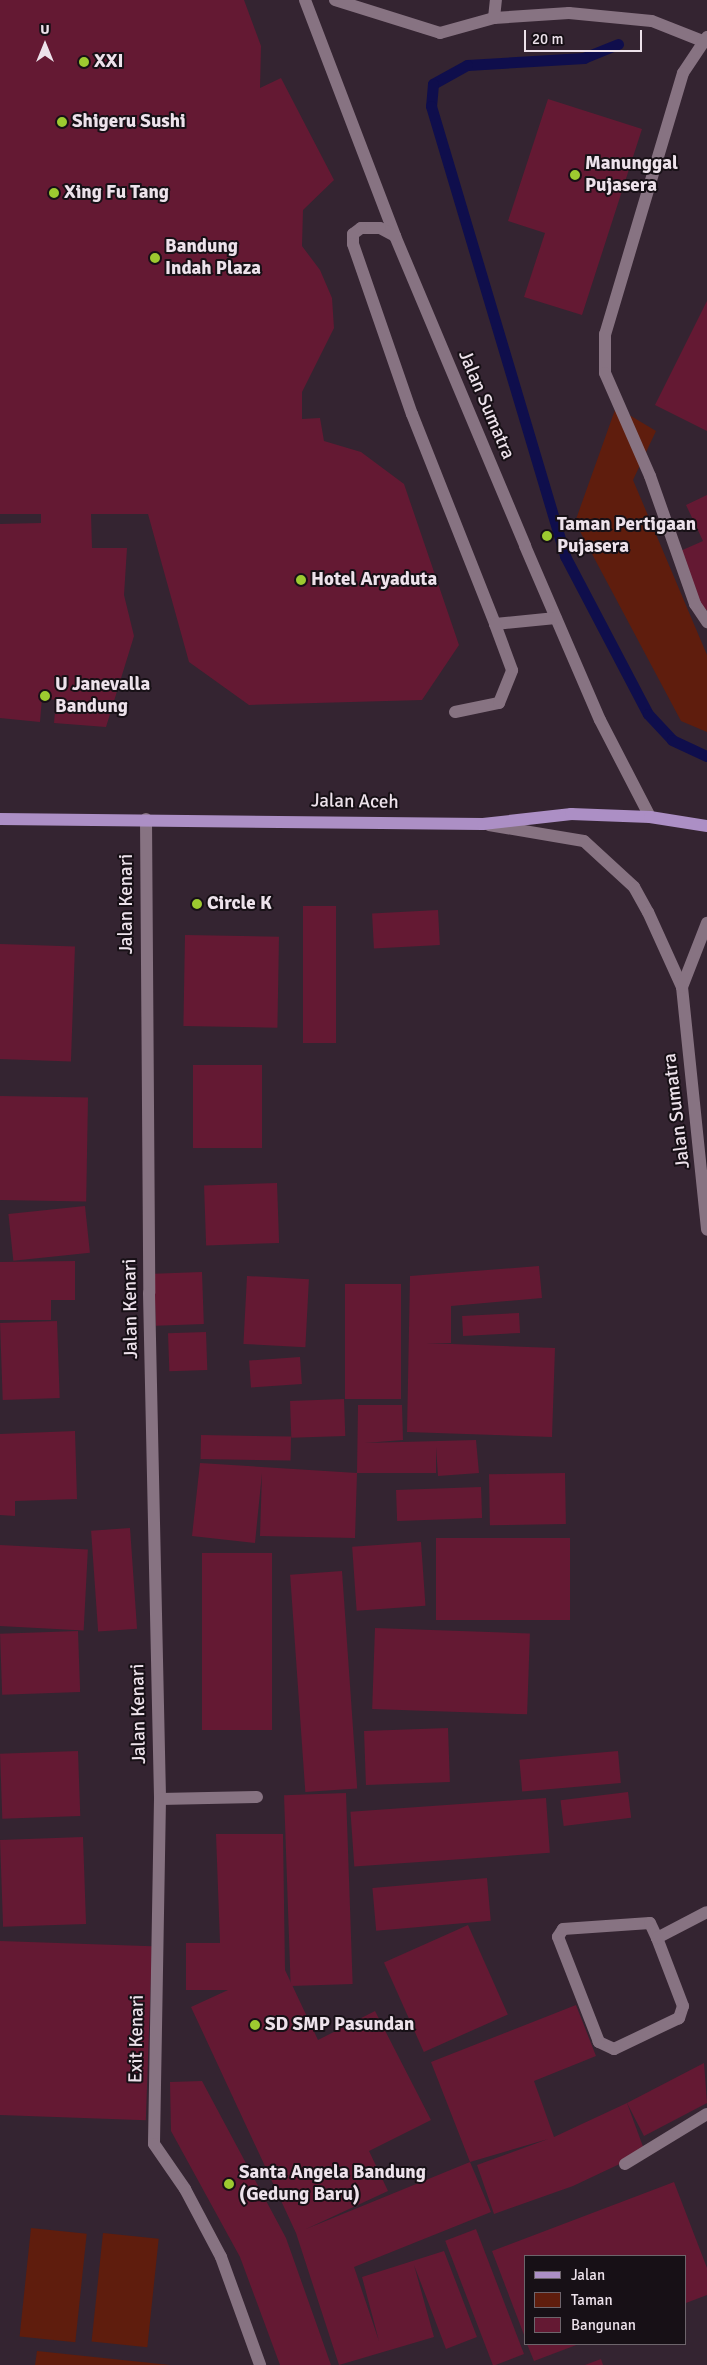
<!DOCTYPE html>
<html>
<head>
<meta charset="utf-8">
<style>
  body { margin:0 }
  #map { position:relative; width:707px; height:2365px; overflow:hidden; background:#342431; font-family:Signika,sans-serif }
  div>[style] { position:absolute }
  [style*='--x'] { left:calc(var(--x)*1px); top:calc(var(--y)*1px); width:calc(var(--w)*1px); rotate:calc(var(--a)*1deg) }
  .green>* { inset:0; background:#5f1d0d; transform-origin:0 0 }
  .stream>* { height:11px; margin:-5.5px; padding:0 5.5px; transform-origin:5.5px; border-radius:5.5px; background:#0f0e4c }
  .building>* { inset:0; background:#641933; transform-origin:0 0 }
  .minor>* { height:12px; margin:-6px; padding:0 6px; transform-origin:6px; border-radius:6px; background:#877382 }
  .major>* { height:12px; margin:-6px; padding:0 6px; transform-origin:6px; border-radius:6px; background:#ac8fc5 }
  .dots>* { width:14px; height:14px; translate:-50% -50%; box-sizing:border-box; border:2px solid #171016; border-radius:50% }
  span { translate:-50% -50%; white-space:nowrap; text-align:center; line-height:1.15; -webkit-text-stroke:4px #171016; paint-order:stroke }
  .poi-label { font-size:19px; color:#ede2eb; font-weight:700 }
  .left { translate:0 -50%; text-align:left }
  .street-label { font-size:19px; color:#ede2eb }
  .legend { position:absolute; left:524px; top:2255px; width:162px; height:90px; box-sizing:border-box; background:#171016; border:1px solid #6d646b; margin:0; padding:6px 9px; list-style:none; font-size:15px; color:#ede2eb }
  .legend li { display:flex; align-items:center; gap:10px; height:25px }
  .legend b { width:25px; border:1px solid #6d646b }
  .north { position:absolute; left:20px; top:20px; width:50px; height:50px; -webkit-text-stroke:4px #171016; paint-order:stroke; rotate:0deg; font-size:14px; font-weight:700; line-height:20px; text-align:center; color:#ede2eb }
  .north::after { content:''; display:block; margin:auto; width:18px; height:22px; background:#ede2eb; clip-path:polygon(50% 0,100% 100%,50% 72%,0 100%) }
  .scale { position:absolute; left:524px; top:30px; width:118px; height:22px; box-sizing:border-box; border:2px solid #ede2eb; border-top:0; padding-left:6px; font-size:15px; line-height:18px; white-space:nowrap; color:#ede2eb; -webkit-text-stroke:4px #171016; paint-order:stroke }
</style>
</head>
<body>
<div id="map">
  <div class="green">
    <i style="clip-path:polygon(616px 407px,656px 431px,633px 480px,707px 655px,707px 732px,681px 721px,575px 522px)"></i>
    <i style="left:31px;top:2228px;width:56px;height:109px;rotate:6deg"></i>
    <i style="left:103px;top:2233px;width:56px;height:109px;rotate:6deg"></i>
    <i style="clip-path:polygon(37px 2351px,170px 2365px,35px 2365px)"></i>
  </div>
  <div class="stream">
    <i style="--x:618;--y:44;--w:37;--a:158"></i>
    <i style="--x:584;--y:58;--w:117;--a:176.6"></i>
    <i style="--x:467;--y:65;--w:39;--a:151"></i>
    <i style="--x:433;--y:84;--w:22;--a:95"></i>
    <i style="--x:431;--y:106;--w:470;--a:73.4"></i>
    <i style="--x:565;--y:556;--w:178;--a:62.3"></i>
    <i style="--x:648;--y:714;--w:35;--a:47"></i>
    <i style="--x:672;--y:740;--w:38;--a:25"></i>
  </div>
  <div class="building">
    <i style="clip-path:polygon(0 0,244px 0,261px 46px,260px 88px,281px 78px,334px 180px,303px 210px,302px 246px,320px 270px,332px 298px,334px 328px,302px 392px,302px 419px,320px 418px,324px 441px,361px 452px,404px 484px,459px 645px,422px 700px,249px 705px,189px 662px,148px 514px,91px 514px,92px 548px,127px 548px,124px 595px,134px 636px,106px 727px,54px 723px,56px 700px,42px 698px,40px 722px,0 718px,0 524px,41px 523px,41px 514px,0 514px)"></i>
    <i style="clip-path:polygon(548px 99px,642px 129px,582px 315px,524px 297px,545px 233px,508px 221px)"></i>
    <i style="clip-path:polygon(707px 301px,707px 431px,655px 405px)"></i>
    <i style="clip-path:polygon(707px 495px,707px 610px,704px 611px,678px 552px,703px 541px,686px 505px)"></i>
    <i style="left:303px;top:906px;width:33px;height:137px"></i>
    <i style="left:438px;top:910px;width:35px;height:66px;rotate:87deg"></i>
    <i style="left:185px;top:935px;width:94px;height:91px;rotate:1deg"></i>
    <i style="left:0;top:944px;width:75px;height:115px;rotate:2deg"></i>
    <i style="left:193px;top:1065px;width:69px;height:83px"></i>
    <i style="left:0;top:1096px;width:88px;height:104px;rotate:1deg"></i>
    <i style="left:277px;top:1183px;width:60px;height:73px;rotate:88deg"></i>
    <i style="left:85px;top:1206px;width:47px;height:77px;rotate:84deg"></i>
    <i style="clip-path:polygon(75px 1261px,75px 1300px,51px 1300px,51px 1320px,0 1320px,0 1262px)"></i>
    <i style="clip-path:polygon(539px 1266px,542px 1298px,451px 1306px,451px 1343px,426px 1343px,555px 1348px,552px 1437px,407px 1432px,410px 1276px)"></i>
    <i style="left:202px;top:1272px;width:52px;height:48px;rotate:88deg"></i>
    <i style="left:247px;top:1276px;width:62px;height:68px;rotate:3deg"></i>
    <i style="left:345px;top:1284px;width:56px;height:115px"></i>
    <i style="left:519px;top:1313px;width:20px;height:57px;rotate:87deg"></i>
    <i style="left:57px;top:1321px;width:77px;height:57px;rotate:88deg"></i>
    <i style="left:206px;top:1332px;width:38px;height:38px;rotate:88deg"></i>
    <i style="left:300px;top:1357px;width:27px;height:51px;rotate:86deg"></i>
    <i style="left:344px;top:1399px;width:37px;height:54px;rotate:88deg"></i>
    <i style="clip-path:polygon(358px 1405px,402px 1405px,403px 1440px,365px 1443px,476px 1440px,479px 1473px,438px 1476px,436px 1447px,436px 1473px,357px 1473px)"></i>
    <i style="clip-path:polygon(75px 1431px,77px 1499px,15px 1501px,15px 1516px,0 1515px,0 1434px)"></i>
    <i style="left:201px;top:1435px;width:90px;height:24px;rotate:1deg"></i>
    <i style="clip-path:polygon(200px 1463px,357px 1473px,355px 1538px,260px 1536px,262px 1473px,255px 1543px,192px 1536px)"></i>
    <i style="left:565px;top:1473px;width:51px;height:76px;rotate:89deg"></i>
    <i style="left:481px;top:1487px;width:31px;height:85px;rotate:88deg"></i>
    <i style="left:130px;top:1528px;width:101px;height:39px;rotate:86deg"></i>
    <i style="left:436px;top:1538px;width:134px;height:82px"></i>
    <i style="left:421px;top:1542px;width:64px;height:69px;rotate:86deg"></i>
    <i style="left:0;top:1545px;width:88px;height:81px;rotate:3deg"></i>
    <i style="left:202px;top:1553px;width:70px;height:177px"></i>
    <i style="left:342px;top:1571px;width:218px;height:52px;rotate:86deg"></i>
    <i style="left:375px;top:1628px;width:155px;height:81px;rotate:2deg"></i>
    <i style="left:78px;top:1631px;width:61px;height:78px;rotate:88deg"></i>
    <i style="left:448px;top:1728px;width:54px;height:84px;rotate:88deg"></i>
    <i style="left:78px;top:1751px;width:65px;height:78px;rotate:88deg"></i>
    <i style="left:618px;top:1751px;width:32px;height:99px;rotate:85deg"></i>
    <i style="left:628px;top:1792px;width:26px;height:68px;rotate:83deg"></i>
    <i style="left:346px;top:1793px;width:191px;height:62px;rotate:88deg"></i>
    <i style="left:546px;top:1798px;width:55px;height:196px;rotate:86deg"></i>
    <i style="clip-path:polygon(216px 1834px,283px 1834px,285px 1970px,318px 2040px,375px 2011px,431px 2120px,369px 2151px,388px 2191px,306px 2229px,470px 2162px,491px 2212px,354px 2267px,379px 2341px,362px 2277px,444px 2251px,477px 2337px,446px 2349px,414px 2265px,434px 2337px,339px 2365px,296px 2233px,191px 2007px,228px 1990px,186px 1990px,186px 1943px,220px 1943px)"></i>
    <i style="left:83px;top:1837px;width:87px;height:83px;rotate:88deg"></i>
    <i style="left:487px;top:1878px;width:43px;height:115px;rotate:85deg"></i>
    <i style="left:468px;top:1925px;width:98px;height:92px;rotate:66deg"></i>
    <i style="left:0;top:1941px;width:152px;height:174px;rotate:2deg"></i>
    <i style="clip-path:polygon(576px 2005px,596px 2056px,534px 2081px,554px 2137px,627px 2103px,645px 2152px,573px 2186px,494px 2214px,477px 2165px,548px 2139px,470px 2162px,431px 2062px)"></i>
    <i style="clip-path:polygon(704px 2063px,707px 2103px,644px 2136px,627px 2103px)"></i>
    <i style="clip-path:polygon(202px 2081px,286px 2238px,331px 2365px,280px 2365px,240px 2257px,171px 2131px,170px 2082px)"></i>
    <i style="clip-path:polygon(674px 2182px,707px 2268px,707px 2295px,686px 2303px,686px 2256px,526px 2256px,526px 2340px,492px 2251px)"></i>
    <i style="left:476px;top:2229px;width:134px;height:33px;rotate:69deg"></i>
    <i style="clip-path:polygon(527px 2344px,579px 2344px,534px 2361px)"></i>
    <i style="clip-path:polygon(601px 2359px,603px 2365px,585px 2365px)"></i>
  </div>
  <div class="minor">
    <i style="--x:305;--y:0;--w:253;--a:69.1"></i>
    <i style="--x:395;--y:236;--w:336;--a:67.2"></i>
    <i style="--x:525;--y:546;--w:189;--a:66.7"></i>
    <i style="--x:600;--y:720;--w:109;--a:62.7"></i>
    <i style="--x:335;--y:0;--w:110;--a:17.4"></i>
    <i style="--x:440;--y:33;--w:56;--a:-15.5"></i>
    <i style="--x:494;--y:18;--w:75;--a:-3.8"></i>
    <i style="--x:569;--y:13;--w:83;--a:5.5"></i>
    <i style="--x:652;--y:21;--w:52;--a:21.6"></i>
    <i style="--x:494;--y:18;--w:18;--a:-84"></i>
    <i style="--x:707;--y:37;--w:43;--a:123.7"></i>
    <i style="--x:683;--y:73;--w:272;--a:106.6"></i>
    <i style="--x:605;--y:334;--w:39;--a:90"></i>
    <i style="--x:605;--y:373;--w:112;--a:66.4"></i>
    <i style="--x:650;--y:476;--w:136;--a:70.6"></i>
    <i style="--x:695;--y:604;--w:22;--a:56"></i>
    <i style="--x:395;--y:236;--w:17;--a:-152"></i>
    <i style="--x:380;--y:228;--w:19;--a:180"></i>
    <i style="--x:361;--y:228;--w:10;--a:143"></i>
    <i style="--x:353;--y:234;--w:10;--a:90"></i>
    <i style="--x:353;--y:244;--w:180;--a:70.9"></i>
    <i style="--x:412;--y:414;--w:226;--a:68.4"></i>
    <i style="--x:495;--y:624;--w:61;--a:-5.6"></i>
    <i style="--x:455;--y:712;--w:45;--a:-11.6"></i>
    <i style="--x:499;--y:703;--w:35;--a:-68"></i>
    <i style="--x:512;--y:670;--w:49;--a:-110.3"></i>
    <i style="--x:146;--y:819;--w:474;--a:89.6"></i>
    <i style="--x:149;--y:1293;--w:506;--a:88.75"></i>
    <i style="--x:160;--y:1799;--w:345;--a:91"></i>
    <i style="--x:154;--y:2144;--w:55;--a:55.4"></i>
    <i style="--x:185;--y:2189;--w:77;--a:62.1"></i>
    <i style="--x:221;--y:2257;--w:115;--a:70.1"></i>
    <i style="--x:489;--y:825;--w:96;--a:9.6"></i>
    <i style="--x:584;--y:841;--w:68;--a:42.6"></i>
    <i style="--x:634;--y:887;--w:29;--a:61"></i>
    <i style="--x:648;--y:912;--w:82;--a:65.6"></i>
    <i style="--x:682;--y:987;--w:244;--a:84.1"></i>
    <i style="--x:682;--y:987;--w:69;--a:-68.7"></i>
    <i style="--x:160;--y:1799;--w:97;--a:-1.2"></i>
    <i style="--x:657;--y:1938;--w:73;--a:69.1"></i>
    <i style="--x:683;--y:2006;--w:13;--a:108"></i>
    <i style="--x:679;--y:2018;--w:72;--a:154.5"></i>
    <i style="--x:614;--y:2049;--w:17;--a:-155"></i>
    <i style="--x:599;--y:2042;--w:113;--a:-111.3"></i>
    <i style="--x:558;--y:1937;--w:9;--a:-58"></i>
    <i style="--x:563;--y:1929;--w:87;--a:-3.9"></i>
    <i style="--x:650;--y:1923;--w:17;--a:65"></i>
    <i style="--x:657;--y:1938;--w:56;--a:-27.5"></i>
    <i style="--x:625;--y:2164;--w:96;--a:-31.4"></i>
  </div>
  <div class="major">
    <i style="--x:0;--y:819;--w:483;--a:0.6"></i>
    <i style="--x:483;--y:824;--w:89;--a:-6.5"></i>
    <i style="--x:571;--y:814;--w:79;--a:2.2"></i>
    <i style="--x:650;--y:817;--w:58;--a:9"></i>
  </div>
  <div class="dots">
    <i style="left:84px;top:62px;background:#9dca30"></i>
    <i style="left:62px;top:122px;background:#9dca30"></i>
    <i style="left:575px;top:175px;background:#9dca30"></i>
    <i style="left:54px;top:193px;background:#9dca30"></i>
    <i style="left:155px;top:258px;background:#9dca30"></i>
    <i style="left:547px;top:536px;background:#9dca30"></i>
    <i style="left:301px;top:580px;background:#9dca30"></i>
    <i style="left:45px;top:696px;background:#9dca30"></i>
    <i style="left:197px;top:904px;background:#9dca30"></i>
    <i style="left:255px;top:2025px;background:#9dca30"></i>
    <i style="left:229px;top:2184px;background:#9dca30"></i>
  </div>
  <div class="poi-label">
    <span class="left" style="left:94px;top:62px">XXI</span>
    <span class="left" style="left:72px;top:122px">Shigeru Sushi</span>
    <span class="left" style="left:585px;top:175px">Manunggal<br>Pujasera</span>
    <span class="left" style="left:64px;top:193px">Xing Fu Tang</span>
    <span class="left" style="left:165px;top:258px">Bandung<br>Indah Plaza</span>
    <span class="left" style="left:557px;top:536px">Taman Pertigaan<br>Pujasera</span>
    <span class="left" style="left:311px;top:580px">Hotel Aryaduta</span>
    <span class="left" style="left:55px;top:696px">U Janevalla<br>Bandung</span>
    <span class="left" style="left:207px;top:904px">Circle K</span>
    <span class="left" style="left:265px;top:2025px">SD SMP Pasundan</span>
    <span class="left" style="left:239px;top:2184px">Santa Angela Bandung<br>(Gedung Baru)</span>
  </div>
  <div class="street-label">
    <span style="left:486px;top:405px;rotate:67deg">Jalan Sumatra</span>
    <span style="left:355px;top:802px;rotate:1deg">Jalan Aceh</span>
    <span style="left:127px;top:904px;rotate:-90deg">Jalan Kenari</span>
    <span style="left:677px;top:1111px;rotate:-97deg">Jalan Sumatra</span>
    <span style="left:131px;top:1309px;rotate:-91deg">Jalan Kenari</span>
    <span style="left:139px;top:1714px;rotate:-91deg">Jalan Kenari</span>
    <span style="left:137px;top:2039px;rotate:-89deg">Exit Kenari</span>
  </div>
  <ul class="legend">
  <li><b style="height:6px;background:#ac8fc5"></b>Jalan</li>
  <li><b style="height:14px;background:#5f1d0d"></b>Taman</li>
  <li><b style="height:14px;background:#641933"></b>Bangunan</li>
  </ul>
  <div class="north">U</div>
  <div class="scale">20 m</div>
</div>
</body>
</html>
